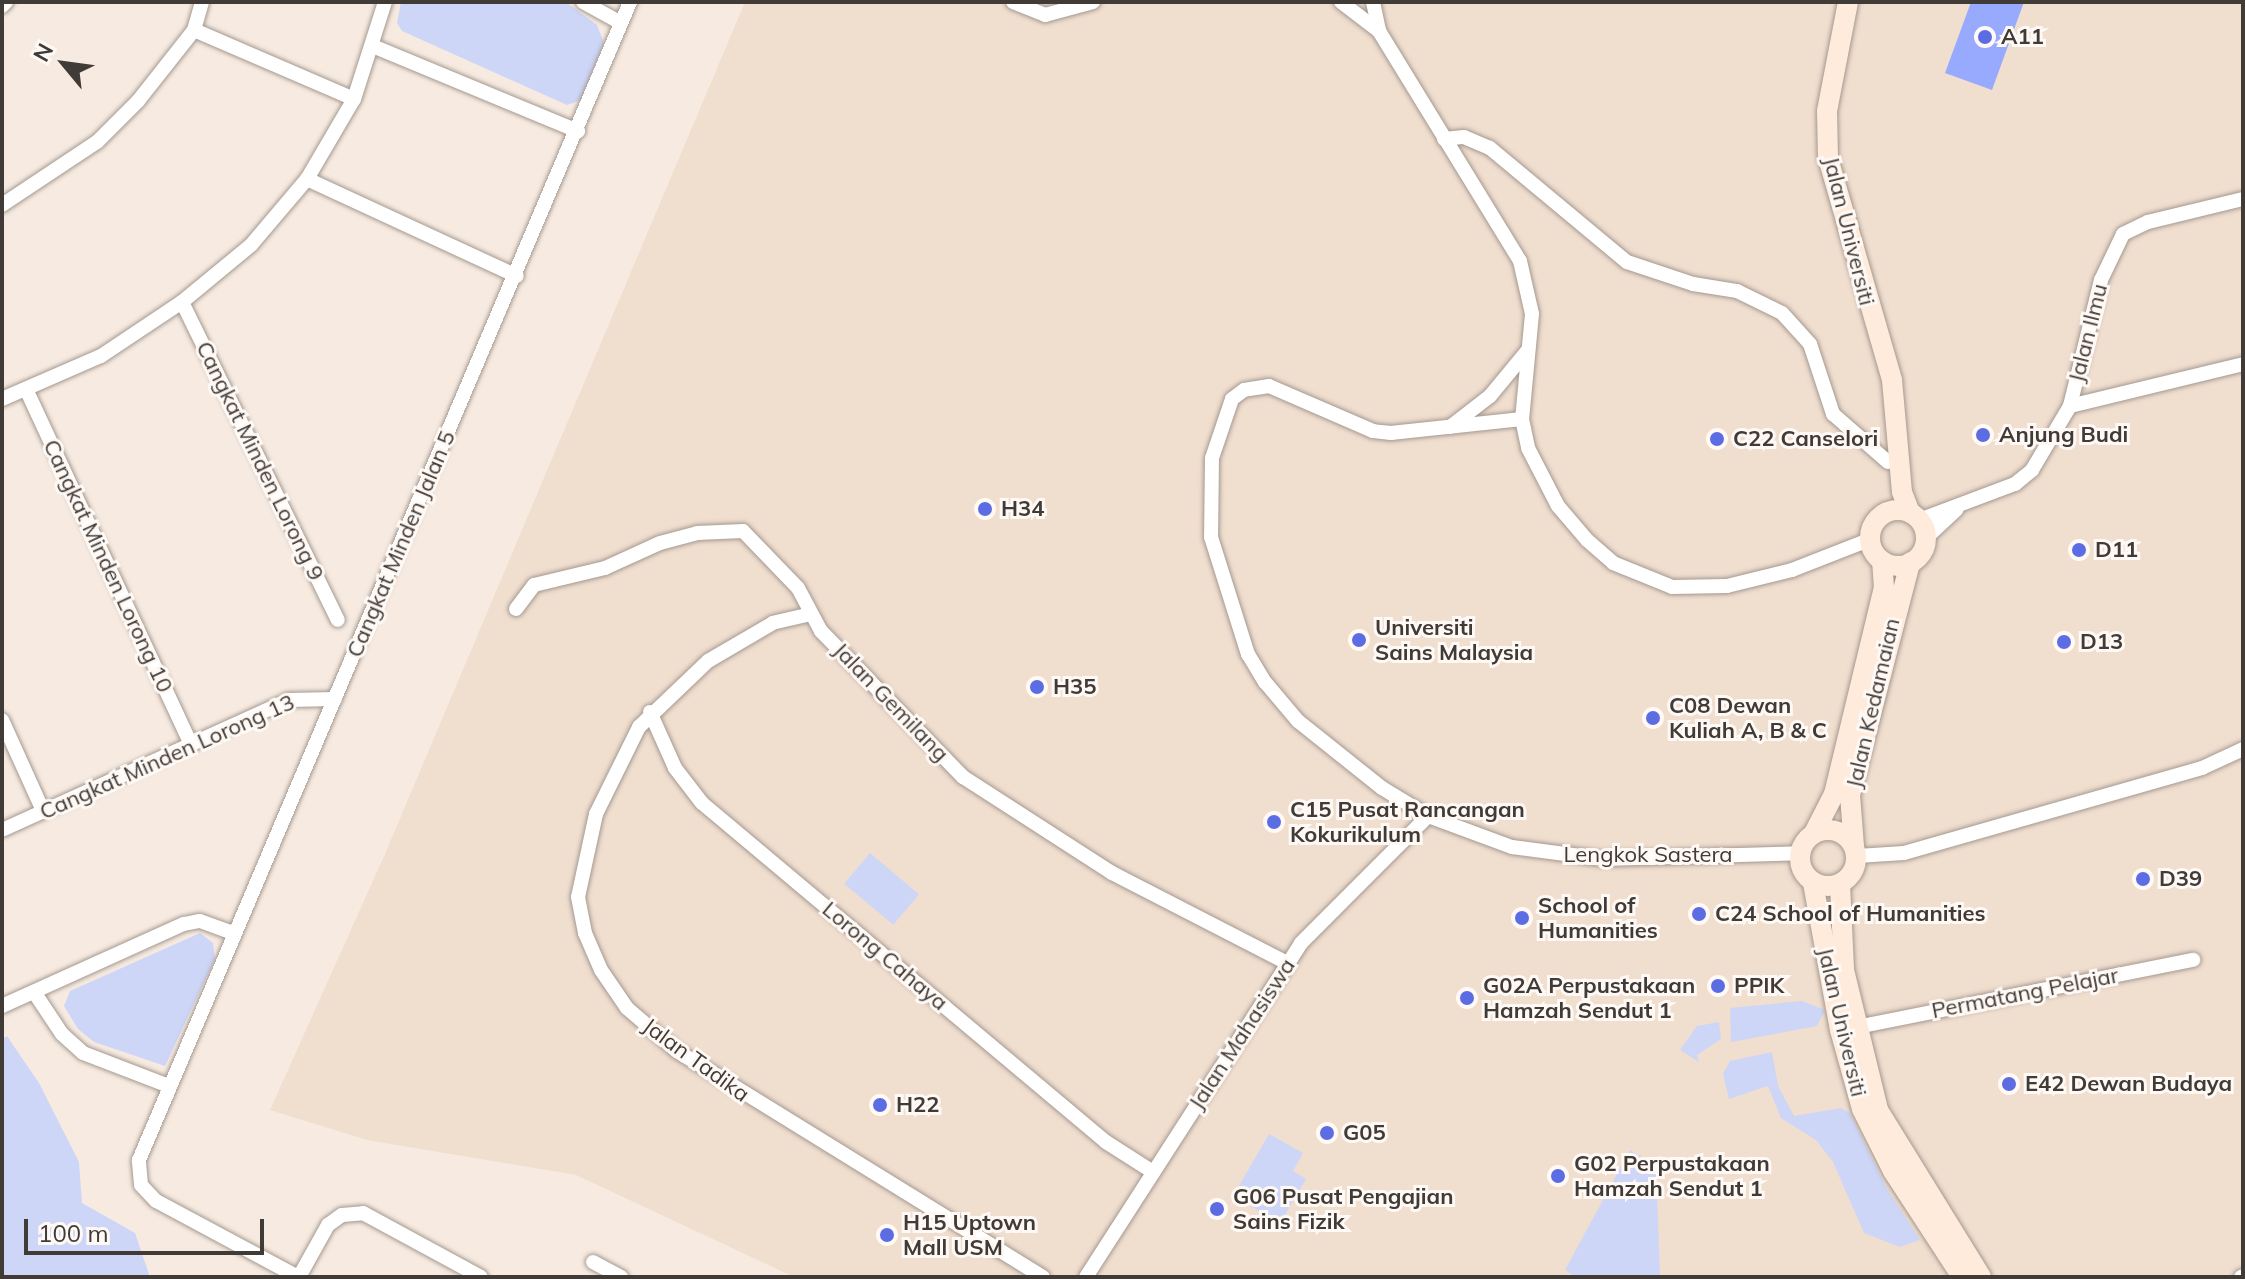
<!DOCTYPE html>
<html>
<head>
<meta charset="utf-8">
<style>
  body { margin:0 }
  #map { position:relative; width:2245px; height:1279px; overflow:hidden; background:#f7ebe1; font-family:Mulish,sans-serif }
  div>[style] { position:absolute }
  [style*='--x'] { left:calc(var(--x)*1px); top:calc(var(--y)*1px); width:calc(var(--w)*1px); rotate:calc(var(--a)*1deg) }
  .built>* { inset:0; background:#f0decf }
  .green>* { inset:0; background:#cdd6f7; transform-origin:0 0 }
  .water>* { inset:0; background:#97aafd }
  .roads { filter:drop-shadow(0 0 2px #a49990) drop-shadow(0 0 2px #a49990) }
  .street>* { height:14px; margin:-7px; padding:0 7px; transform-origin:7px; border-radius:7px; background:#fff }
  .secondary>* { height:20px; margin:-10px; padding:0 10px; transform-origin:10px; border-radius:10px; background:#feebdb }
  .secondary>.ring { margin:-10px; padding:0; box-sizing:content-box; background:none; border:20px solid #feebdb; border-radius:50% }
  .dots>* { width:22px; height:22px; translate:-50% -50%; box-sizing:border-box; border:4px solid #fff9f5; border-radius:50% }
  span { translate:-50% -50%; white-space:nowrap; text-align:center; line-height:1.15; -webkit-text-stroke:6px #fff9f5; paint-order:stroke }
  .poi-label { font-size:22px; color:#403b37; font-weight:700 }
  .left { translate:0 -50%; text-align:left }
  .street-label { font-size:22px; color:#403b37 }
  .frame { position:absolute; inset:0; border:4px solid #403b37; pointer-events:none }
  .north { position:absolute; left:24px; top:24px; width:80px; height:80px; -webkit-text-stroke:6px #fff9f5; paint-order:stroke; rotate:299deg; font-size:22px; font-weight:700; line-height:32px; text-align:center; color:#403b37 }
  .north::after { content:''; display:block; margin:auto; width:28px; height:36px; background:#403b37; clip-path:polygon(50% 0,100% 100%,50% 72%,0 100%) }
  .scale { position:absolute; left:24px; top:1219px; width:240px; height:36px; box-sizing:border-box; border:4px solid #403b37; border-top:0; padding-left:10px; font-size:24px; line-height:28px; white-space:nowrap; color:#403b37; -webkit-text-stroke:6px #fff9f5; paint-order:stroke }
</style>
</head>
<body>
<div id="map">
  <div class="built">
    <i style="clip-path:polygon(745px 2px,2243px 2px,2243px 1277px,794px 1277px,576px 1175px,367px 1140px,270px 1110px,385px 854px)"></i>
  </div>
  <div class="green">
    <i style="clip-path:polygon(401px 2px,566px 2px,597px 25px,604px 43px,581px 100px,567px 105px,402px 31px,397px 23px)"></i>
    <i style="left:870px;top:853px;width:64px;height:40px;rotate:40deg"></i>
    <i style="clip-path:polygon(200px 933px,213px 943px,215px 959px,165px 1066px,94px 1042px,78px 1029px,64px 1006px,70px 991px)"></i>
    <i style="clip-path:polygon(1802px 1001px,1825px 1010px,1817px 1026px,1731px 1042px,1730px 1008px)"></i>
    <i style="clip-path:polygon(1719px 1022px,1721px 1039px,1697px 1055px,1699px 1062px,1680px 1050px,1697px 1026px)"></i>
    <i style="clip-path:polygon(7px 1036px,39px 1083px,79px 1162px,82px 1203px,135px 1233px,150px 1277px,2px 1277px,2px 1039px)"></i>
    <i style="clip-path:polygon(1772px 1052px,1778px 1086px,1794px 1116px,1841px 1108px,1850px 1113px,1887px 1189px,1920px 1240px,1900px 1247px,1864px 1233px,1833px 1162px,1816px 1140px,1781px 1118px,1768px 1086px,1729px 1099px,1723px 1074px,1730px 1061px)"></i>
    <i style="clip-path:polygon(1269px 1134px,1303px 1153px,1293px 1171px,1306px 1179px,1280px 1223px,1233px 1196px)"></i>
    <i style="clip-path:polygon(1630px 1150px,1656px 1165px,1660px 1277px,1576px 1277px,1565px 1270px)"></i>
  </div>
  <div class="water">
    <i style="clip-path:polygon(1971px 2px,2024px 2px,1992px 90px,1945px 73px)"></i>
  </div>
  <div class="roads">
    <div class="street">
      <i style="--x:583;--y:2;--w:43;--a:28.9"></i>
      <i style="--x:1013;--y:2;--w:35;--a:22"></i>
      <i style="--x:1045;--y:15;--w:50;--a:-15.2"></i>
      <i style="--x:1341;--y:2;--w:48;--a:37.3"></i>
      <i style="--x:1379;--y:31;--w:270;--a:58.5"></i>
      <i style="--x:1520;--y:261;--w:54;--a:77.2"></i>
      <i style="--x:1532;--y:314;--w:105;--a:95.4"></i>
      <i style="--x:1522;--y:419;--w:30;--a:78"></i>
      <i style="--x:1528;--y:448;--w:65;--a:62.7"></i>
      <i style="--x:1558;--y:506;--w:45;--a:49.5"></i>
      <i style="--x:1587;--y:540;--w:35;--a:41"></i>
      <i style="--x:1613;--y:563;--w:64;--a:22.1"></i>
      <i style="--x:1672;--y:587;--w:55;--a:-1"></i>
      <i style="--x:1727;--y:586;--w:67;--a:-13.8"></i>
      <i style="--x:1792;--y:570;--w:85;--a:-21.4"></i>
      <i style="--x:1373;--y:2;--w:30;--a:78"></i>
      <i style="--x:2;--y:6;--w:6;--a:-45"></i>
      <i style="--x:194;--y:30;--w:174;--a:23.3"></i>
      <i style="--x:375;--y:47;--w:220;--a:22.5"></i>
      <i style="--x:1444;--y:139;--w:20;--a:-6"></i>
      <i style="--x:1464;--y:137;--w:28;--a:23"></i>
      <i style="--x:1490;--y:148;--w:178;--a:39.8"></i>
      <i style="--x:1627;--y:262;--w:70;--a:18.4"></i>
      <i style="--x:1693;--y:284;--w:45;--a:9"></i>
      <i style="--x:1737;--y:291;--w:50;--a:26.1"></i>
      <i style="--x:1782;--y:313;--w:42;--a:47.9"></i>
      <i style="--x:1810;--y:344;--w:74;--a:71.8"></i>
      <i style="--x:1833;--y:414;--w:73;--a:41.1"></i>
      <i style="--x:307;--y:179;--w:231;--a:24.8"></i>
      <i style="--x:2;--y:205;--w:114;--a:-33.6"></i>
      <i style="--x:97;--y:142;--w:58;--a:-45"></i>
      <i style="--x:138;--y:101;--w:90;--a:-51.7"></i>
      <i style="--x:194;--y:30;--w:29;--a:-74"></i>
      <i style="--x:182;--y:302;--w:354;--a:63.9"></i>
      <i style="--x:26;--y:389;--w:390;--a:65.1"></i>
      <i style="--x:2;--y:399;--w:108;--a:-23.5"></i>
      <i style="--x:101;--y:356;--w:97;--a:-33.7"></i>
      <i style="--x:182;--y:302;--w:89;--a:-39.6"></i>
      <i style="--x:251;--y:245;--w:87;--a:-49.7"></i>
      <i style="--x:307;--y:179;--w:93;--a:-59.6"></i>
      <i style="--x:354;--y:99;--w:102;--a:-72.3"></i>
      <i style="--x:2070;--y:406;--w:178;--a:-13.6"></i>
      <i style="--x:1522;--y:419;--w:132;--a:173.9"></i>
      <i style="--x:1391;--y:433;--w:18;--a:-174"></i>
      <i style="--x:1373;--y:431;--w:113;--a:-156.6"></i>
      <i style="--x:1269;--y:386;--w:25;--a:171"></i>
      <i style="--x:1244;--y:390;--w:15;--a:143"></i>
      <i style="--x:1232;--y:399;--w:62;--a:108.7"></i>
      <i style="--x:1212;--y:458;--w:79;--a:90.7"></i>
      <i style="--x:1211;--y:537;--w:123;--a:72.5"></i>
      <i style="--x:1248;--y:654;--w:33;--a:59"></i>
      <i style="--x:1265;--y:682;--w:51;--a:49.8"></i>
      <i style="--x:1298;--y:721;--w:107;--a:38.6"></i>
      <i style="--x:1382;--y:788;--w:54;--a:31.3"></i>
      <i style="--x:1428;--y:816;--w:90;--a:20.3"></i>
      <i style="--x:1512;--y:847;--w:92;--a:7.5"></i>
      <i style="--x:1603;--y:859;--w:197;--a:-1.7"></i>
      <i style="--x:1450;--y:427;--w:51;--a:-37.8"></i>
      <i style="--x:1490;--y:396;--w:60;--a:-50.4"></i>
      <i style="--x:1919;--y:520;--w:103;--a:-20.6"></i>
      <i style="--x:2015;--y:484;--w:22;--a:-39"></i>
      <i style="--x:2032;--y:470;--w:74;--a:-59.3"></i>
      <i style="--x:2070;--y:406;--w:130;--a:-76.2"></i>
      <i style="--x:2101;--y:280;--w:51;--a:-64.4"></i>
      <i style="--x:2123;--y:234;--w:28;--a:-26"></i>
      <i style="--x:2148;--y:222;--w:98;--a:-13.6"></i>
      <i style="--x:1926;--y:538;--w:42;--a:-43.1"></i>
      <i style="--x:516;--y:609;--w:30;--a:-53"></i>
      <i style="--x:534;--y:585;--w:73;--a:-13.5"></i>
      <i style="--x:605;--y:568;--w:60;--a:-24.4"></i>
      <i style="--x:660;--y:543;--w:38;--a:-15"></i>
      <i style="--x:697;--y:533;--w:46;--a:-2.5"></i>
      <i style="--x:743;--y:531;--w:79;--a:46"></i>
      <i style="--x:798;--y:588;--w:49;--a:61.9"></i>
      <i style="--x:821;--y:631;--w:204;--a:45.8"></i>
      <i style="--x:963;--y:777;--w:177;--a:32.8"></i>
      <i style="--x:1112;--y:873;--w:197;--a:27.2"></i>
      <i style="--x:811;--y:614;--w:39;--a:167"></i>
      <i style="--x:773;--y:623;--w:75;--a:149.7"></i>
      <i style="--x:708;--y:661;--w:95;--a:136.3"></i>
      <i style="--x:639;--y:727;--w:97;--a:116.3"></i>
      <i style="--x:596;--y:814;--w:85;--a:102.2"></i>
      <i style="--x:578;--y:897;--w:37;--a:79"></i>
      <i style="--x:585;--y:933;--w:40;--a:66.6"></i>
      <i style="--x:601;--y:970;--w:46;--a:55.6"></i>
      <i style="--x:627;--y:1008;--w:66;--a:40.7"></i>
      <i style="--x:677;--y:1051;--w:430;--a:31.7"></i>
      <i style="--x:650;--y:712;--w:61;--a:65.9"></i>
      <i style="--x:675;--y:768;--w:44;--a:52.4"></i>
      <i style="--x:702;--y:803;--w:527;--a:40"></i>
      <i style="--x:1106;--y:1142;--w:56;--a:32.6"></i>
      <i style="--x:2;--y:720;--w:100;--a:65.7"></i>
      <i style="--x:2;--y:830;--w:314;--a:-24.4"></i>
      <i style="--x:288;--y:700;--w:47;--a:-1.2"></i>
      <i style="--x:1857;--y:856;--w:47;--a:-3.7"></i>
      <i style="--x:1904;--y:853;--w:310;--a:-15.9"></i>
      <i style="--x:2202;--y:768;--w:45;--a:-24.9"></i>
      <i style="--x:34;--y:992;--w:50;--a:56.3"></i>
      <i style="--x:62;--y:1034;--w:28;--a:42"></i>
      <i style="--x:83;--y:1053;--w:92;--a:21"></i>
      <i style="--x:2;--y:1006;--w:200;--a:-24.3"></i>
      <i style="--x:184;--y:924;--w:16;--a:-11"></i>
      <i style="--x:200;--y:921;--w:37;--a:20"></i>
      <i style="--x:1857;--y:1027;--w:343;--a:-11.3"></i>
      <i style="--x:593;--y:1262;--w:32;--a:28"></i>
      <i style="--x:298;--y:1277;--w:161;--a:-151.8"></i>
      <i style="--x:156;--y:1201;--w:22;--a:-133"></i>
      <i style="--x:141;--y:1185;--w:25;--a:-95"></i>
      <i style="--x:139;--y:1160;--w:1258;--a:-67.02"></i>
      <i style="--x:299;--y:1277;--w:60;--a:-60.9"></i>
      <i style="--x:328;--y:1225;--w:17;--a:-36"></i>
      <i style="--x:342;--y:1215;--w:21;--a:-5"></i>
      <i style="--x:363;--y:1213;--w:134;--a:28.5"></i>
      <i style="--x:1086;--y:1277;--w:397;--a:-57.2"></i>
      <i style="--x:1301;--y:943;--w:180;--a:-45"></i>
      <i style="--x:2241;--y:1277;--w:2;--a:-27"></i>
    </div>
    <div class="secondary">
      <i style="--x:1848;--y:2;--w:111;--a:100.9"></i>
      <i style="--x:1827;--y:111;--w:47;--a:88.8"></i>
      <i style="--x:1828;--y:158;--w:231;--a:73.9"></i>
      <i style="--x:1892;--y:380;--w:112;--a:84.9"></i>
      <i style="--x:1902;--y:492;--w:22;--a:69"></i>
      <i class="ring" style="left:1870px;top:510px;width:36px;height:36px"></i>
      <i class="ring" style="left:1800px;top:830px;width:36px;height:36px"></i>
      <i style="--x:1814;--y:833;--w:44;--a:-62.9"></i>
      <i style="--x:1834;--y:794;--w:212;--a:-76.4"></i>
      <i style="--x:1884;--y:588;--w:27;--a:-94"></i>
      <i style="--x:1854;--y:846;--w:51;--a:-94.5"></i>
      <i style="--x:1850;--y:795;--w:240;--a:-75.5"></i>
      <i style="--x:1813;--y:883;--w:149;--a:79.6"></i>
      <i style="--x:1840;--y:1030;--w:82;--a:74.4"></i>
      <i style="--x:1862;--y:1109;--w:69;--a:63.4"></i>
      <i style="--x:1893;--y:1171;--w:126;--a:56.9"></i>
      <i style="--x:1840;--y:884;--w:86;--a:87.3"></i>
      <i style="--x:1844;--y:970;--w:144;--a:76.3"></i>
      <i style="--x:1878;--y:1110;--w:196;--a:58.3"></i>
    </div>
  </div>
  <div class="dots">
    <i style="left:1985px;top:37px;background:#5c6de4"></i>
    <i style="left:1983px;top:435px;background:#5c6de4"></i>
    <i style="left:1717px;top:439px;background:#5c6de4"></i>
    <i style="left:985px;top:509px;background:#5c6de4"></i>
    <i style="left:2079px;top:550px;background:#5c6de4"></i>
    <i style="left:1359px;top:640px;background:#5c6de4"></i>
    <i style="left:2064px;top:642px;background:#5c6de4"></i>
    <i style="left:1037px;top:687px;background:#5c6de4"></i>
    <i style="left:1653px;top:718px;background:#5c6de4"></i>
    <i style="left:1274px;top:822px;background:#5c6de4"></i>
    <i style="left:2143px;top:879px;background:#5c6de4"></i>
    <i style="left:1699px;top:914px;background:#5c6de4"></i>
    <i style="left:1522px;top:918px;background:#5c6de4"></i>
    <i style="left:1718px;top:986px;background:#5c6de4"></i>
    <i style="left:1467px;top:998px;background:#5c6de4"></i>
    <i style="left:2009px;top:1084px;background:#5c6de4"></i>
    <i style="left:880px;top:1105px;background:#5c6de4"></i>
    <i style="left:1327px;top:1133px;background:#5c6de4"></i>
    <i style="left:1558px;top:1176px;background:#5c6de4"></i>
    <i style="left:1217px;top:1209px;background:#5c6de4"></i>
    <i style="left:887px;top:1235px;background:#5c6de4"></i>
  </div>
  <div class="poi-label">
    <span class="left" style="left:2001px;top:37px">A11</span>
    <span class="left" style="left:1999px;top:435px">Anjung Budi</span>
    <span class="left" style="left:1733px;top:439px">C22 Canselori</span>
    <span class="left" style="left:1001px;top:509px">H34</span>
    <span class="left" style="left:2095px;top:550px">D11</span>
    <span class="left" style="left:1375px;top:640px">Universiti<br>Sains Malaysia</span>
    <span class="left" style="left:2080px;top:642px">D13</span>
    <span class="left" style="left:1053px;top:687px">H35</span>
    <span class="left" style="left:1669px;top:718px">C08 Dewan<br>Kuliah A, B &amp; C</span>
    <span class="left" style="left:1290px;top:822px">C15 Pusat Rancangan<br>Kokurikulum</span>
    <span class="left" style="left:2159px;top:879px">D39</span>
    <span class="left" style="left:1538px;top:918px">School of<br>Humanities</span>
    <span class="left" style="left:1715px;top:914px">C24 School of Humanities</span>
    <span class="left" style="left:1483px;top:998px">G02A Perpustakaan<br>Hamzah Sendut 1</span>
    <span class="left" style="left:1734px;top:986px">PPIK</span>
    <span class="left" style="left:2025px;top:1084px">E42 Dewan Budaya</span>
    <span class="left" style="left:896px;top:1105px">H22</span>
    <span class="left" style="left:1343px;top:1133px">G05</span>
    <span class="left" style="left:1574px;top:1176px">G02 Perpustakaan<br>Hamzah Sendut 1</span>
    <span class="left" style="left:1233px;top:1209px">G06 Pusat Pengajian<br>Sains Fizik</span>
    <span class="left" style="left:903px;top:1235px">H15 Uptown<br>Mall USM</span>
  </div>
  <div class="street-label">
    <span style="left:1849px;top:231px;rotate:76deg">Jalan Universiti</span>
    <span style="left:2088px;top:333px;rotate:-76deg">Jalan Ilmu</span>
    <span style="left:260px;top:461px;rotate:64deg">Cangkat Minden Lorong 9</span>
    <span style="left:401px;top:544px;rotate:-67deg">Cangkat Minden Jalan 5</span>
    <span style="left:108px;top:566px;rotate:65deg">Cangkat Minden Lorong 10</span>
    <span style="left:891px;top:702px;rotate:46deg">Jalan Gemilang</span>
    <span style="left:1873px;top:703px;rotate:-77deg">Jalan Kedamaian</span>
    <span style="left:167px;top:757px;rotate:-24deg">Cangkat Minden Lorong 13</span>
    <span style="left:1648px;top:855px">Lengkok Sastera</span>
    <span style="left:885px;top:956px;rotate:40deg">Lorong Cahaya</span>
    <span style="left:2025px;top:993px;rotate:-11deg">Permatang Pelajar</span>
    <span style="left:1842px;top:1022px;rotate:77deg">Jalan Universiti</span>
    <span style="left:1242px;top:1034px;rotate:-57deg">Jalan Mahasiswa</span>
    <span style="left:696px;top:1060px;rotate:36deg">Jalan Tadika</span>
  </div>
  <div class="frame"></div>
  <div class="north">N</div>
  <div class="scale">100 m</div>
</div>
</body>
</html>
